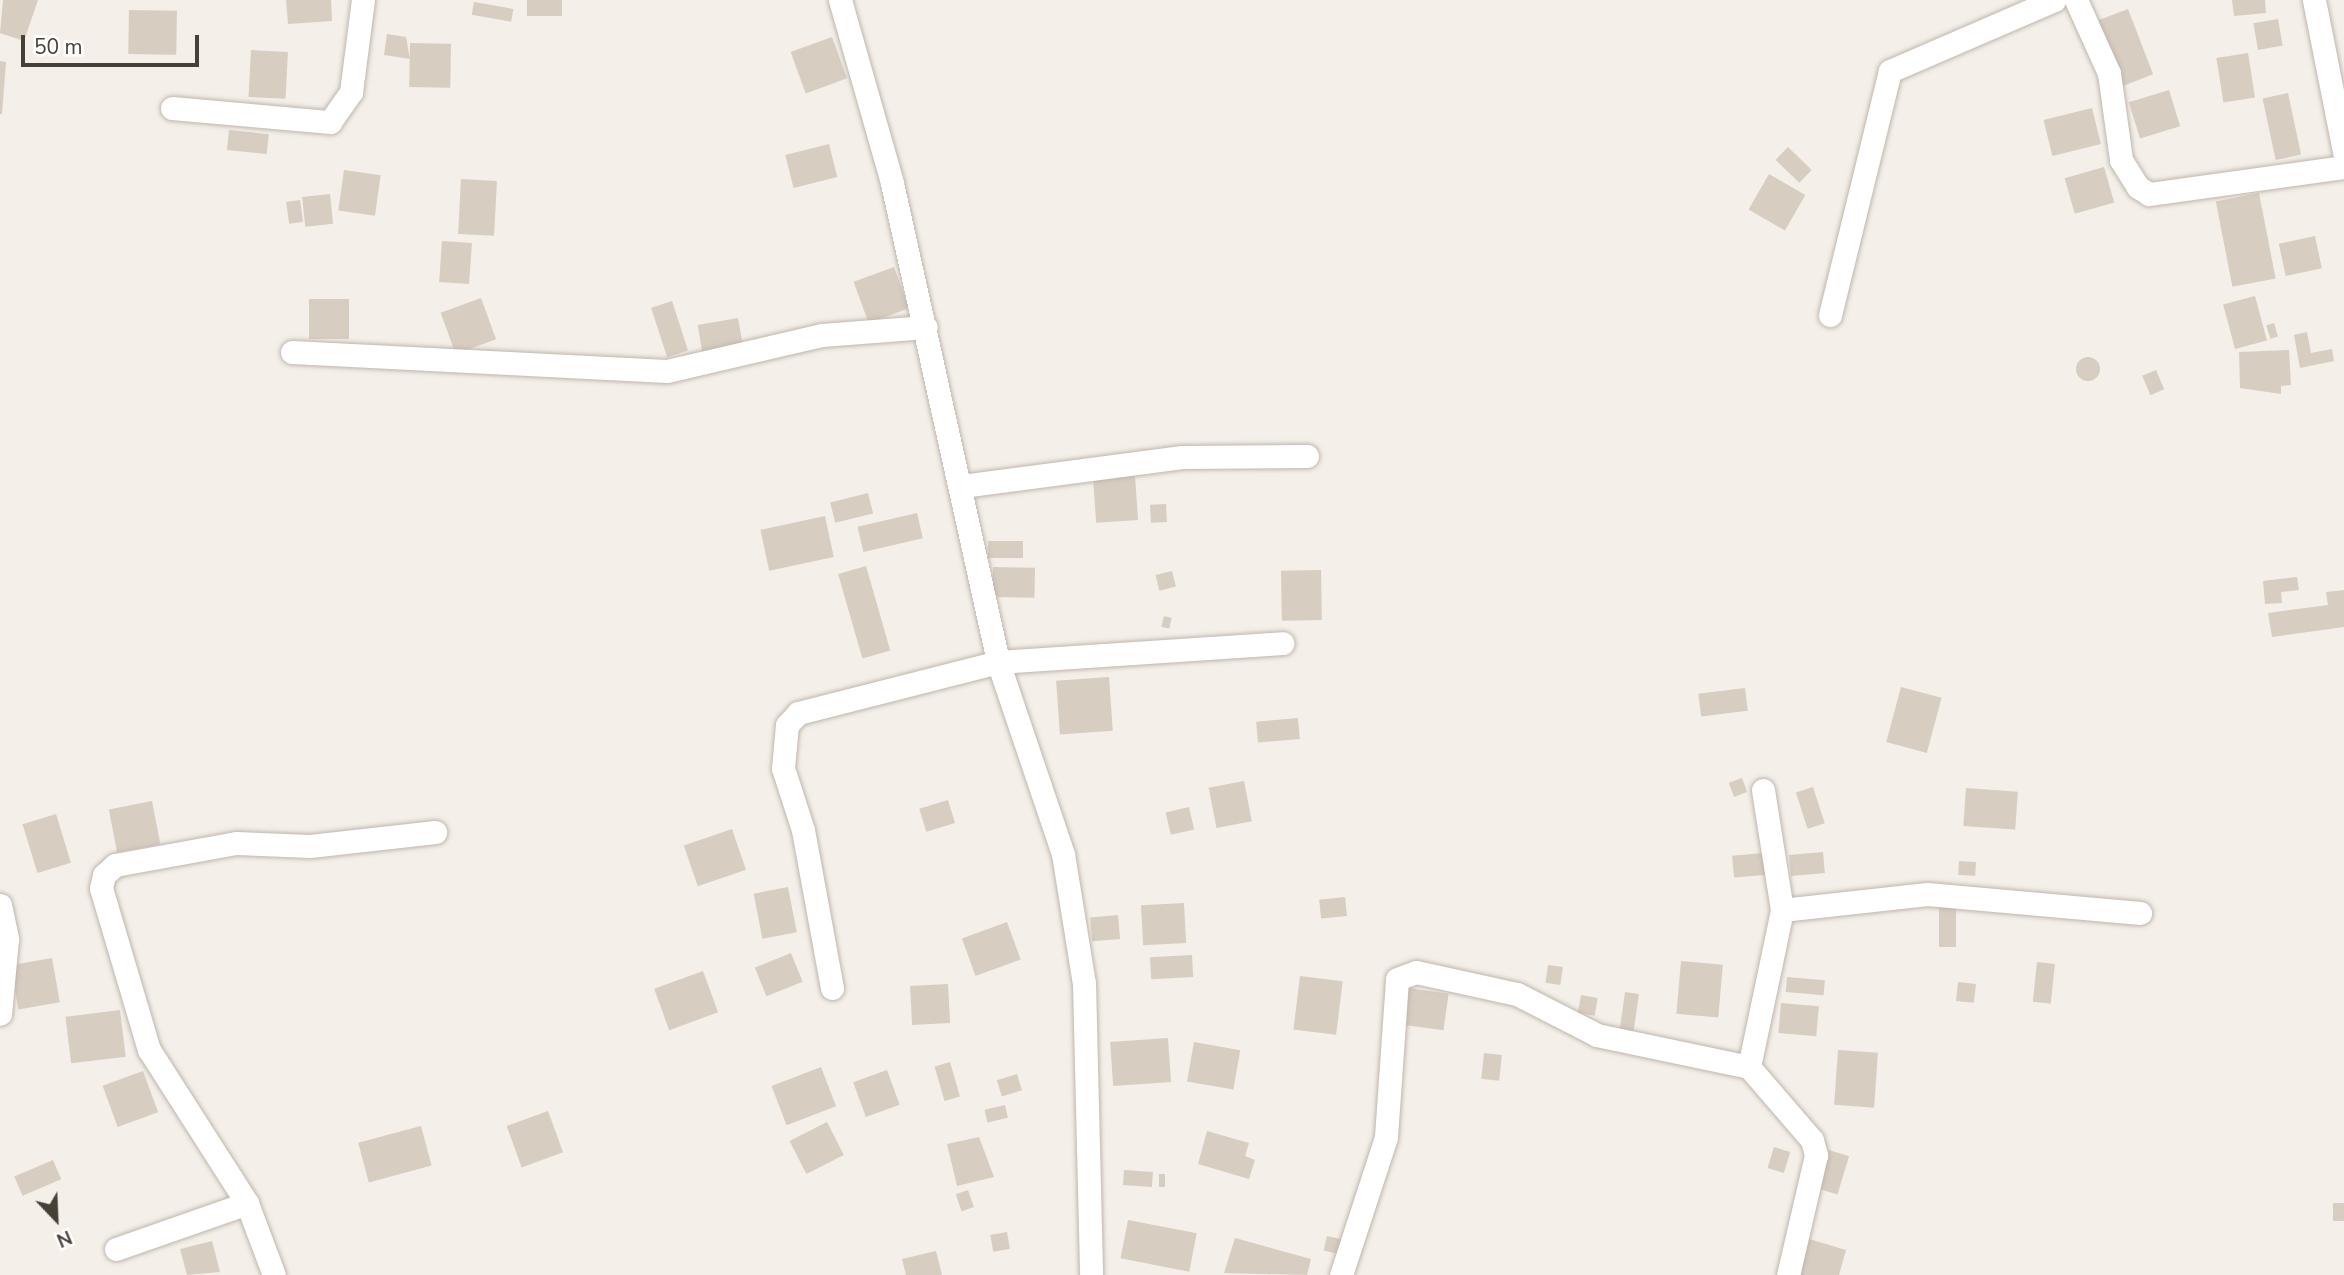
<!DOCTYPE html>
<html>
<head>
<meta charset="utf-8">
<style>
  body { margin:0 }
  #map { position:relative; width:2344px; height:1275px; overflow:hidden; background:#f4efe9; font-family:"Nunito Sans",sans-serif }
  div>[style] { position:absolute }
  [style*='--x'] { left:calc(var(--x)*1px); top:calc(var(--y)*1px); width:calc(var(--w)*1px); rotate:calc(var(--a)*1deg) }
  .building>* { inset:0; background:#d8cdc1; transform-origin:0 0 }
  .round { border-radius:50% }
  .roads { filter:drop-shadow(0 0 2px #bfb6ab) drop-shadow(0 0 2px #bfb6ab) }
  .street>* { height:23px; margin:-11.5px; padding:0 11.5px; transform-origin:11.5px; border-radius:11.5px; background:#fff }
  span { translate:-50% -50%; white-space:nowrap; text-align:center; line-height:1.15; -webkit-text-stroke:5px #fff; paint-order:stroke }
  .north { position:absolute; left:21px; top:1184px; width:70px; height:70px; -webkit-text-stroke:5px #fff; paint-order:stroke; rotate:157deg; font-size:19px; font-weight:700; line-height:28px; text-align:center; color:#474037 }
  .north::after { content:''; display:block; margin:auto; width:24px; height:32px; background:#474037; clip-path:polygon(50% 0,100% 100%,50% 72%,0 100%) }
  .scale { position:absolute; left:21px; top:35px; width:178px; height:32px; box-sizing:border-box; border:4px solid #474037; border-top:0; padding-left:9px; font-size:21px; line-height:24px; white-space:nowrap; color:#474037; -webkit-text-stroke:5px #fff; paint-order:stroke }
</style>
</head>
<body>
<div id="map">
  <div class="building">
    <i style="clip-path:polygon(3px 0,38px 0,24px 41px,0 33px)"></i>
    <i style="clip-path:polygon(286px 0,331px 0,332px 21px,288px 24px)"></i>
    <i style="left:527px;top:0;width:35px;height:16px"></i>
    <i style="clip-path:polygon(2232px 0,2265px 0,2266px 13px,2234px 16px)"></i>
    <i style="left:474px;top:2px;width:40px;height:13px;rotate:10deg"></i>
    <i style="left:2128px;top:9px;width:70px;height:33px;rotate:69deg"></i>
    <i style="left:129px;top:10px;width:48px;height:44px;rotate:1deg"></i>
    <i style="left:2278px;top:19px;width:27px;height:25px;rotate:80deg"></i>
    <i style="clip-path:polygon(387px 34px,406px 37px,410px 59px,384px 55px)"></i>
    <i style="left:832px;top:37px;width:44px;height:44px;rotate:70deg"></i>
    <i style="left:410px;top:43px;width:41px;height:44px;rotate:1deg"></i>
    <i style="left:251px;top:50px;width:37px;height:47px;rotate:3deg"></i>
    <i style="left:2248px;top:53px;width:45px;height:32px;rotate:81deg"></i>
    <i style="clip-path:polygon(0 61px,6px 62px,2px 114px,0 114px)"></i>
    <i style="left:2169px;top:90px;width:38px;height:42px;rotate:73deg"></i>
    <i style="left:2288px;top:93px;width:63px;height:26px;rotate:78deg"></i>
    <i style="left:2092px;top:108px;width:37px;height:50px;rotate:76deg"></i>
    <i style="left:229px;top:130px;width:40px;height:20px;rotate:6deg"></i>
    <i style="left:829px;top:144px;width:34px;height:45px;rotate:76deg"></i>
    <i style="left:1788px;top:147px;width:33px;height:18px;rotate:44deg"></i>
    <i style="left:2104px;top:167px;width:37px;height:41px;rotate:74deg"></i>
    <i style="left:344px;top:170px;width:37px;height:41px;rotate:8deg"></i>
    <i style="left:1769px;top:174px;width:42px;height:41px;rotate:30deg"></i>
    <i style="left:461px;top:179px;width:36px;height:55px;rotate:3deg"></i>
    <i style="left:2259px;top:193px;width:87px;height:44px;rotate:79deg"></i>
    <i style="left:330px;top:194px;width:30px;height:28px;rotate:84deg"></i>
    <i style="left:300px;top:200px;width:22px;height:14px;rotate:82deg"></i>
    <i style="left:2315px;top:236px;width:33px;height:37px;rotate:78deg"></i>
    <i style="left:442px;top:241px;width:30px;height:41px;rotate:4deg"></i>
    <i style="left:894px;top:267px;width:44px;height:43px;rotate:70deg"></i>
    <i style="left:2255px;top:296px;width:46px;height:33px;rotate:75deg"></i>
    <i style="left:481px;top:298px;width:44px;height:43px;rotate:70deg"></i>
    <i style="left:309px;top:299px;width:40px;height:40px"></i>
    <i style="left:672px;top:301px;width:52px;height:22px;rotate:72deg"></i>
    <i style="left:738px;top:318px;width:28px;height:41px;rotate:80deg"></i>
    <i style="left:2274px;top:323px;width:14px;height:8px;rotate:73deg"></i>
    <i style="clip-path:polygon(2307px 332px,2311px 353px,2332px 349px,2334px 361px,2300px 368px,2294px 335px)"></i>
    <i style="clip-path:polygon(2289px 350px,2291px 385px,2281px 386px,2281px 394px,2240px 388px,2239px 352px)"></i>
    <i class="round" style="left:2076px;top:357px;width:24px;height:24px"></i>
    <i style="left:2156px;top:370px;width:21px;height:15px;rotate:67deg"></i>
    <i style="left:1135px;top:476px;width:44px;height:42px;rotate:86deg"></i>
    <i style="left:868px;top:493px;width:21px;height:39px;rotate:76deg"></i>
    <i style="left:1166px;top:504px;width:18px;height:16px;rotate:87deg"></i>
    <i style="left:917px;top:513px;width:26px;height:61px;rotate:77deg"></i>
    <i style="left:825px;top:516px;width:42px;height:66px;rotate:78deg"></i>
    <i style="left:988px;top:541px;width:35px;height:17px"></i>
    <i style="left:866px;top:566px;width:88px;height:29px;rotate:74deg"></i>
    <i style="left:993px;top:567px;width:42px;height:30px;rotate:1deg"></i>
    <i style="left:1321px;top:570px;width:50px;height:40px;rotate:89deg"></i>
    <i style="left:1172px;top:571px;width:16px;height:17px;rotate:76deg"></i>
    <i style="clip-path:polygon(2297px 577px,2299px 590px,2281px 592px,2282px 603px,2265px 604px,2263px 581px)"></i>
    <i style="clip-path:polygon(2344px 590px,2344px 627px,2272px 637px,2268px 613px,2328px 605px,2326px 592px)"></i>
    <i style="left:1164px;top:616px;width:8px;height:11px;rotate:14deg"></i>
    <i style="left:1109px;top:677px;width:54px;height:53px;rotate:86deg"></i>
    <i style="left:1901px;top:687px;width:42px;height:57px;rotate:15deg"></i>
    <i style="left:1745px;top:688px;width:23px;height:47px;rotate:83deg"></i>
    <i style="left:1298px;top:718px;width:21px;height:42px;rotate:85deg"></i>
    <i style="left:1742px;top:778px;width:15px;height:14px;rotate:70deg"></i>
    <i style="left:1244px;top:781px;width:41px;height:36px;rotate:79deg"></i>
    <i style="left:1813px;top:787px;width:38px;height:18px;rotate:72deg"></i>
    <i style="left:1966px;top:788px;width:52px;height:38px;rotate:4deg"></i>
    <i style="left:948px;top:800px;width:24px;height:30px;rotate:73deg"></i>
    <i style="left:152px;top:801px;width:44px;height:44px;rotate:79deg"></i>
    <i style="left:1189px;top:807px;width:23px;height:24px;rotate:77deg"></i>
    <i style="left:56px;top:814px;width:51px;height:35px;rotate:73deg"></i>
    <i style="left:732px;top:829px;width:43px;height:51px;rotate:71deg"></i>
    <i style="left:1823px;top:852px;width:21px;height:34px;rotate:85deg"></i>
    <i style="left:1763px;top:853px;width:22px;height:31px;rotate:85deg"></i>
    <i style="left:1959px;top:861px;width:17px;height:14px;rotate:3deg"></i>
    <i style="left:788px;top:887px;width:46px;height:35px;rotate:79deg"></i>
    <i style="left:1345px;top:897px;width:19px;height:26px;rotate:84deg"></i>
    <i style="left:1184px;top:903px;width:40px;height:43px;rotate:87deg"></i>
    <i style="left:1939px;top:905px;width:17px;height:42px"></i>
    <i style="left:1118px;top:915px;width:24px;height:28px;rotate:85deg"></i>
    <i style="left:1007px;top:922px;width:40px;height:48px;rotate:70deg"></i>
    <i style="left:791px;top:953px;width:31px;height:39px;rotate:68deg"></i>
    <i style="left:1192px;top:955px;width:22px;height:42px;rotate:87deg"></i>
    <i style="left:52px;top:958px;width:45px;height:42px;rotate:80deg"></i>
    <i style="left:1681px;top:961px;width:42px;height:53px;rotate:5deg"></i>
    <i style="left:2037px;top:962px;width:18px;height:40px;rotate:6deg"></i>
    <i style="left:1548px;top:965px;width:15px;height:18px;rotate:8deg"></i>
    <i style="left:703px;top:971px;width:44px;height:52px;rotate:70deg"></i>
    <i style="left:1300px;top:976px;width:43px;height:54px;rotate:7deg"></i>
    <i style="left:1787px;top:977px;width:38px;height:15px;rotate:5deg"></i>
    <i style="left:1958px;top:982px;width:18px;height:19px;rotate:6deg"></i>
    <i style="left:948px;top:984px;width:39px;height:38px;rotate:87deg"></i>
    <i style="left:1408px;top:988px;width:41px;height:37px;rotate:8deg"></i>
    <i style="left:1625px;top:992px;width:14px;height:40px;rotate:8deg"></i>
    <i style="left:1581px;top:995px;width:17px;height:18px;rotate:10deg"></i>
    <i style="left:1781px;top:1003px;width:38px;height:30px;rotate:5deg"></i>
    <i style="left:120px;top:1010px;width:47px;height:55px;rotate:83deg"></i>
    <i style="left:1168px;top:1038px;width:44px;height:58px;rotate:86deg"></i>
    <i style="left:1194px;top:1042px;width:47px;height:40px;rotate:10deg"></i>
    <i style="left:1838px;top:1050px;width:40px;height:55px;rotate:4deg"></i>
    <i style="left:1484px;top:1053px;width:18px;height:26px;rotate:6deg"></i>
    <i style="left:950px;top:1062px;width:36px;height:16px;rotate:74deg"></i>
    <i style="left:821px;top:1067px;width:42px;height:53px;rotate:69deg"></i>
    <i style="left:887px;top:1070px;width:37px;height:36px;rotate:70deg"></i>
    <i style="left:143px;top:1071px;width:44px;height:43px;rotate:70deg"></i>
    <i style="left:1017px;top:1074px;width:17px;height:21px;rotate:73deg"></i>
    <i style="left:1005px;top:1105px;width:13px;height:21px;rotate:77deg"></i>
    <i style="left:548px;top:1111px;width:44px;height:44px;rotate:70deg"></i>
    <i style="left:827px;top:1122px;width:37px;height:42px;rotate:63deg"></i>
    <i style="left:421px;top:1126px;width:41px;height:65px;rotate:75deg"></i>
    <i style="clip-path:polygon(1207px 1131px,1249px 1143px,1245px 1156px,1255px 1160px,1249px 1179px,1198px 1164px)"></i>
    <i style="clip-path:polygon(979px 1137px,994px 1177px,957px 1186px,947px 1144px)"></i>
    <i style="left:1774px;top:1147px;width:17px;height:22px;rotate:17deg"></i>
    <i style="left:1829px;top:1150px;width:21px;height:40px;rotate:17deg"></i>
    <i style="left:53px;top:1160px;width:21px;height:42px;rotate:67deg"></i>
    <i style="left:1124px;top:1170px;width:29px;height:15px;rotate:4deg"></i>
    <i style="left:1159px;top:1174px;width:6px;height:13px"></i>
    <i style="left:968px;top:1190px;width:18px;height:13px;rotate:71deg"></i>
    <i style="left:2333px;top:1203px;width:11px;height:18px"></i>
    <i style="left:1128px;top:1220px;width:70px;height:39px;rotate:11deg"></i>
    <i style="left:1007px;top:1232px;width:17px;height:17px;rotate:80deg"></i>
    <i style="left:1327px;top:1236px;width:17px;height:15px;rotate:13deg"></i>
    <i style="clip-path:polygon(1235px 1238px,1311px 1259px,1307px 1275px,1224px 1273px)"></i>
    <i style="clip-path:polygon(1806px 1238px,1846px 1250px,1839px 1275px,1795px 1275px)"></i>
    <i style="clip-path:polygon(212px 1241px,220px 1272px,187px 1275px,180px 1249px)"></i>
    <i style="clip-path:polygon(936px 1251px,942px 1275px,906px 1275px,902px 1259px)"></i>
  </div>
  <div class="roads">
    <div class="street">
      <i style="--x:840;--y:0;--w:190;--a:74.1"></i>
      <i style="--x:892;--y:183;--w:491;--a:77.5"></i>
      <i style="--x:998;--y:662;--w:203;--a:71.3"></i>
      <i style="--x:1063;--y:854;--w:131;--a:80.8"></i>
      <i style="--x:1084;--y:983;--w:292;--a:88.6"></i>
      <i style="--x:2076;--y:0;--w:80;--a:65.7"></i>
      <i style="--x:2109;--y:73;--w:88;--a:82.1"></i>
      <i style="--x:2121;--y:160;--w:32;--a:58"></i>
      <i style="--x:2138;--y:187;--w:13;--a:32"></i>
      <i style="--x:2149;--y:194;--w:197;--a:-7.9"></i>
      <i style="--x:2314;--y:0;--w:154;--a:78.8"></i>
      <i style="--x:172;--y:108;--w:159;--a:5.1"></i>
      <i style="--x:330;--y:122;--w:37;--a:-55"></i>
      <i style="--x:351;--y:92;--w:93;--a:-82.6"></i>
      <i style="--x:1830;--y:315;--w:251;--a:-76.2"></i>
      <i style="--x:1890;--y:71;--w:179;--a:-23.4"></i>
      <i style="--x:292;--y:352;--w:375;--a:2.9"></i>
      <i style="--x:667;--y:371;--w:159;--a:-13.1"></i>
      <i style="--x:822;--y:335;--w:104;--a:-4.4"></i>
      <i style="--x:962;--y:486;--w:222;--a:-7.5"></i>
      <i style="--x:1182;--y:457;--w:125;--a:-0.5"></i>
      <i style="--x:1763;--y:790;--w:121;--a:81"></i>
      <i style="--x:0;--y:905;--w:35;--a:78"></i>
      <i style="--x:7;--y:939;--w:75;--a:95.3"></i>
      <i style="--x:832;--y:988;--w:161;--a:-100.4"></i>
      <i style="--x:803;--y:830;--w:65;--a:-107.9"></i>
      <i style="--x:783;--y:768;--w:43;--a:-84.7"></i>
      <i style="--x:787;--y:725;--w:16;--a:-47"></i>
      <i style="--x:798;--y:713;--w:206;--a:-14.3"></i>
      <i style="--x:998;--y:662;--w:285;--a:-3.8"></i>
      <i style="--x:1749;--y:1067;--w:160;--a:-78.1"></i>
      <i style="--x:1782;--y:910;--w:146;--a:-6.3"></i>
      <i style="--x:1927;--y:894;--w:214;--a:5.1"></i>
      <i style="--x:116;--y:1249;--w:139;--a:-19.3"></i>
      <i style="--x:274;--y:1275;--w:77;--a:-110.6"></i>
      <i style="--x:247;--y:1203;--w:182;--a:-122.6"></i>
      <i style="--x:149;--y:1050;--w:169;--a:-106.5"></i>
      <i style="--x:101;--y:888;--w:13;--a:-77"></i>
      <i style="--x:104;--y:875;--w:15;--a:-42"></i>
      <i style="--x:115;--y:865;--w:123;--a:-10.3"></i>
      <i style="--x:236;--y:843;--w:74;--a:2.3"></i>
      <i style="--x:310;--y:846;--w:126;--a:-6.4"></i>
      <i style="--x:1341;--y:1275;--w:145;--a:-71.9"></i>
      <i style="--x:1386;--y:1137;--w:158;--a:-86"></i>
      <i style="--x:1397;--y:979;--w:20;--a:-20"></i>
      <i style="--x:1416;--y:972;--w:103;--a:12.3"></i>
      <i style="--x:1517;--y:994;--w:90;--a:27.1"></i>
      <i style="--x:1597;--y:1035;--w:155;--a:11.9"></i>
      <i style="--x:1749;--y:1067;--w:96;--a:49.2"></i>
      <i style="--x:1812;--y:1140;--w:16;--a:75"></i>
      <i style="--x:1816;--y:1155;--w:123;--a:103.1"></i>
    </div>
  </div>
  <div class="north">N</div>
  <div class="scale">50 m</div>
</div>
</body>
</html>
